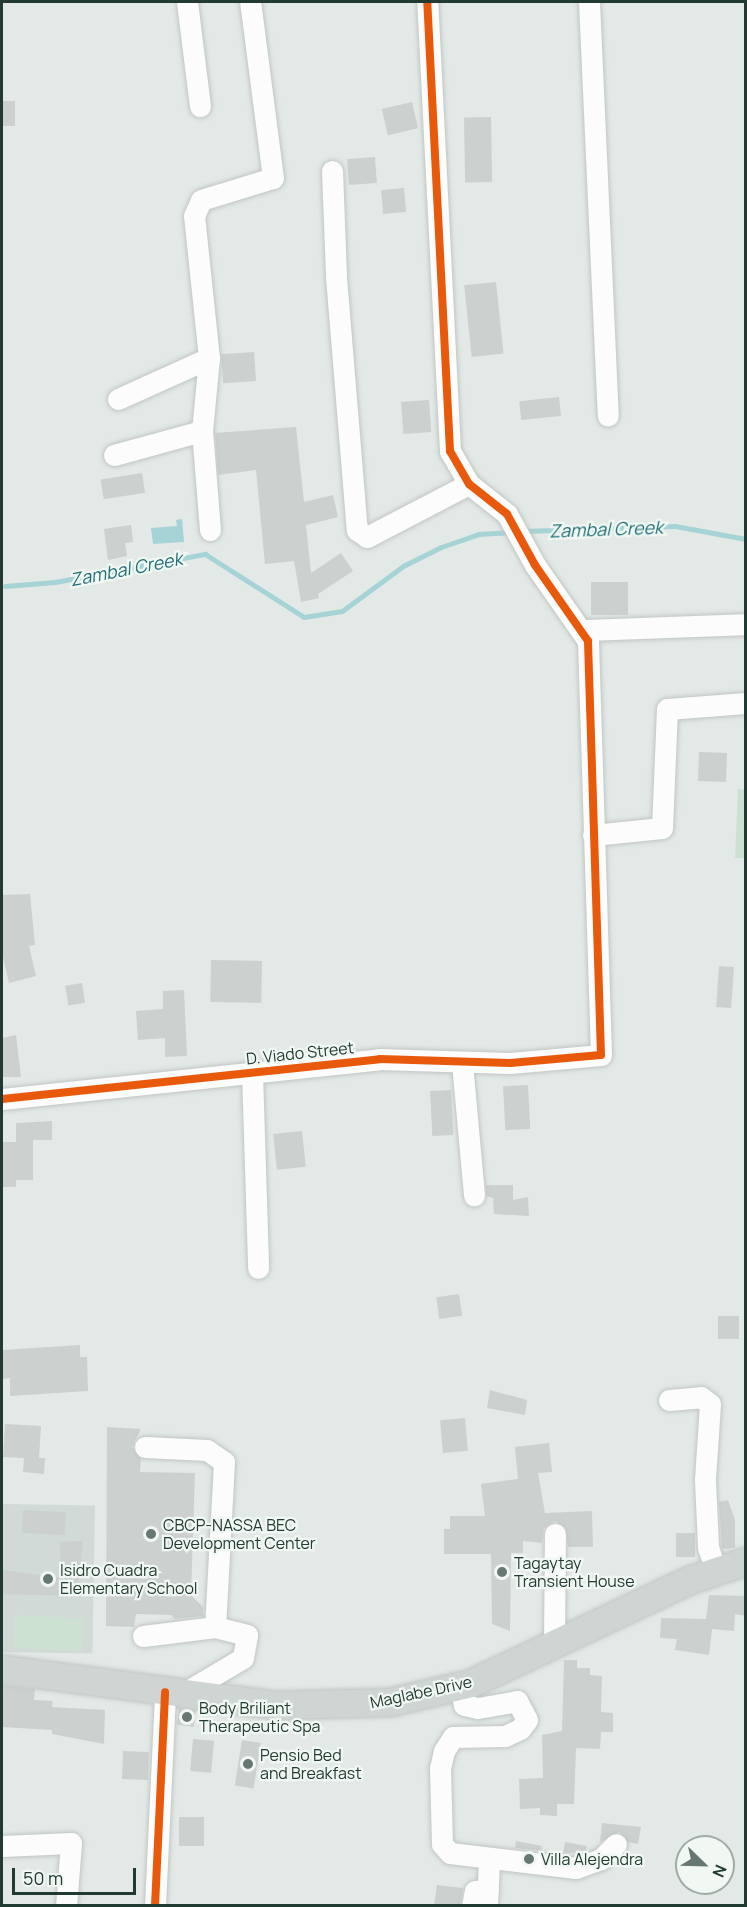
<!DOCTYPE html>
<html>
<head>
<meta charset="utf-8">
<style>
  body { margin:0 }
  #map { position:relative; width:747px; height:1907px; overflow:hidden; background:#e3e9e6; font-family:Manrope,sans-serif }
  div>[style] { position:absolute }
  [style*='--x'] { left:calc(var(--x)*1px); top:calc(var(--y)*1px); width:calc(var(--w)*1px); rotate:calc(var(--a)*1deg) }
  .built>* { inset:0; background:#d1dad6; transform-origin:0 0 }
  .green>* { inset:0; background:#cde1d2; transform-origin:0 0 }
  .water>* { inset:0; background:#a6d3d5 }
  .stream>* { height:5px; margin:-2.5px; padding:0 2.5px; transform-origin:2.5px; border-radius:2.5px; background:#a6d3d5 }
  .building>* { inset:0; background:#ccd1cf; transform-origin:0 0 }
  .roads { filter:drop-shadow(0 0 2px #c0c6c3) drop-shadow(0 0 2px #c0c6c3) }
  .minor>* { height:21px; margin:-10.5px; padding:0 10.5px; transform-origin:10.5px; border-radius:10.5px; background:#fbfcfb }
  .major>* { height:27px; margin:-13.5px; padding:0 13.5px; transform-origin:13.5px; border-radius:13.5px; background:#ced5d2 }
  .cycleway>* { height:8px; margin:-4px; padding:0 4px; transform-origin:4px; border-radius:4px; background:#e8590c }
  .dots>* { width:16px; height:16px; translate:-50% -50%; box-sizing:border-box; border:3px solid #f1f8f4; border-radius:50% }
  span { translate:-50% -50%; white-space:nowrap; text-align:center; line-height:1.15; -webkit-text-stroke:4.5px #f1f8f4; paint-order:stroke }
  .street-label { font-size:16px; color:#223b32 }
  .poi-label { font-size:16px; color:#223b32 }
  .left { translate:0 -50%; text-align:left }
  .water-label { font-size:18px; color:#1f6e74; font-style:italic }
  .frame { position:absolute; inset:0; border:3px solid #223b32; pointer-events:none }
  .north { position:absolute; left:675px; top:1835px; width:60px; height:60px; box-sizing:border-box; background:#f1f8f4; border:2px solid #9eaca6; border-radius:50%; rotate:113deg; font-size:16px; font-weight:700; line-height:24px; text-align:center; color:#223b32 }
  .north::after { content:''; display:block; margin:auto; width:21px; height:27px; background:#667871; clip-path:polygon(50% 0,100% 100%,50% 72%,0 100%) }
  .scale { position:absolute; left:12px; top:1868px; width:124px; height:27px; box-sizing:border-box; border:3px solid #223b32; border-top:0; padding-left:8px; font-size:18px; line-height:21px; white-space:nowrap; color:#223b32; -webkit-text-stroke:4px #f1f8f4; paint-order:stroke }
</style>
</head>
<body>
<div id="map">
  <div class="built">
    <i style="left:2px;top:1504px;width:93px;height:148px;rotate:1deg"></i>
  </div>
  <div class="green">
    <i style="clip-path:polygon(738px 789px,745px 790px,745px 858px,735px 858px)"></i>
    <i style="left:15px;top:1615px;width:69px;height:33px;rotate:3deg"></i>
  </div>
  <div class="water">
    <i style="clip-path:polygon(182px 519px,184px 542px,153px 544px,151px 528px,177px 526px,176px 520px)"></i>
  </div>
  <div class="stream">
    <i style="--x:524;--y:531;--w:151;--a:-1.9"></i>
    <i style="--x:675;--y:526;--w:72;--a:10.4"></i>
    <i style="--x:5;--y:586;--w:50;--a:-4.6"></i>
    <i style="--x:55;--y:582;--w:153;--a:-10.6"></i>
    <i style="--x:205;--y:554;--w:117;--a:32.5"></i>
    <i style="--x:304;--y:617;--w:38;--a:-9"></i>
    <i style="--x:342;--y:611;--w:76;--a:-36.4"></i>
    <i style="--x:403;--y:566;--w:42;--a:-26.6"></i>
    <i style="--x:441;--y:547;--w:39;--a:-19"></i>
    <i style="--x:478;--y:534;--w:33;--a:-3"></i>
  </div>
  <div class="building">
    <i style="left:2px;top:101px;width:13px;height:25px"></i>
    <i style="left:412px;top:102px;width:27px;height:31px;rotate:77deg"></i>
    <i style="left:491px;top:117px;width:65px;height:27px;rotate:89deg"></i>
    <i style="left:375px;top:157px;width:26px;height:28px;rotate:86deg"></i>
    <i style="left:404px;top:188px;width:24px;height:23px;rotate:85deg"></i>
    <i style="left:496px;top:282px;width:72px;height:32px;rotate:84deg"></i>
    <i style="left:254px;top:352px;width:29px;height:33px;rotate:86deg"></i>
    <i style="left:559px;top:397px;width:19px;height:40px;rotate:84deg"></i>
    <i style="left:429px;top:400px;width:32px;height:28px;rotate:86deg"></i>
    <i style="clip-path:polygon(296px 427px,304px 502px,333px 495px,338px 517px,306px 525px,311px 573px,341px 553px,353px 571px,318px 594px,319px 598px,301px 602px,294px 561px,265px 564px,256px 470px,218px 475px,215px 433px)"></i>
    <i style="left:142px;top:473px;width:20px;height:42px;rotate:81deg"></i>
    <i style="clip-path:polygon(131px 525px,133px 542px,125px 543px,127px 556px,108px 560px,104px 529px)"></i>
    <i style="left:591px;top:582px;width:37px;height:33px"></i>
    <i style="left:699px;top:752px;width:28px;height:29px;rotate:2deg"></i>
    <i style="clip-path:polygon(30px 894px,35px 945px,29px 946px,36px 976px,9px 983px,2px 953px,2px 895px)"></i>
    <i style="left:211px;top:960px;width:51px;height:42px;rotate:1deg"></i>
    <i style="left:719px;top:966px;width:15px;height:41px;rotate:4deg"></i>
    <i style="left:82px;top:983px;width:20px;height:17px;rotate:81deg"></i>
    <i style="clip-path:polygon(184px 990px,187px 1056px,165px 1057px,165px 1038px,138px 1040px,136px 1011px,163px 1009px,163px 991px)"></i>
    <i style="clip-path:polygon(16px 1035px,21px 1077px,2px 1077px,2px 1038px)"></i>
    <i style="left:528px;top:1085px;width:44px;height:25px;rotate:87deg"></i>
    <i style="left:451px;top:1090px;width:45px;height:21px;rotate:87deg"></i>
    <i style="clip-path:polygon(52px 1121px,52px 1140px,33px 1140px,33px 1180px,16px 1180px,16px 1187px,2px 1187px,2px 1142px,16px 1142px,16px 1123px)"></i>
    <i style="left:302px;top:1131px;width:36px;height:29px;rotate:84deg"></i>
    <i style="clip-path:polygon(486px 1185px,513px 1185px,513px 1200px,528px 1197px,529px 1216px,494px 1214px,493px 1198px,486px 1196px)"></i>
    <i style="left:459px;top:1294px;width:22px;height:23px;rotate:82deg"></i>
    <i style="left:718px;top:1316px;width:21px;height:23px"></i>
    <i style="clip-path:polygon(80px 1345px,80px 1357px,87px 1357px,88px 1391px,10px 1396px,10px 1378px,3px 1379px,3px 1350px)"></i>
    <i style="clip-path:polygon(490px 1390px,527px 1400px,525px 1415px,487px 1408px)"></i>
    <i style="left:465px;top:1418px;width:33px;height:25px;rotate:85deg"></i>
    <i style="clip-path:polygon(5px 1424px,41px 1426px,39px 1458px,45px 1458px,44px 1474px,23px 1472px,24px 1458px,3px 1457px)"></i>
    <i style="clip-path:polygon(107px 1427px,141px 1429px,132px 1447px,141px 1459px,140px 1472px,195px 1473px,191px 1595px,203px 1607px,203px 1616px,175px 1619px,171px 1615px,136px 1614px,134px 1627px,106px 1626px)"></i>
    <i style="clip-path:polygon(549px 1443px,552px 1472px,538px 1473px,545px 1513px,592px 1511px,593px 1547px,568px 1547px,566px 1528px,555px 1521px,544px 1528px,542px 1543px,523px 1541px,523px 1553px,511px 1553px,510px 1631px,492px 1624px,491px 1554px,444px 1554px,444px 1529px,450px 1529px,450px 1516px,485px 1516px,481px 1484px,518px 1479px,515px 1447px)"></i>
    <i style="clip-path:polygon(728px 1500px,735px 1520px,735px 1548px,722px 1549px,719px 1502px)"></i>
    <i style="left:23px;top:1510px;width:43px;height:23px;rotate:3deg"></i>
    <i style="left:676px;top:1533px;width:19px;height:24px"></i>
    <i style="clip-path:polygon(83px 1541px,77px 1596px,2px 1594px,2px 1570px,61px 1578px,60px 1542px)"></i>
    <i style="clip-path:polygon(709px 1595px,746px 1596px,746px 1616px,735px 1614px,734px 1631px,712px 1629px,709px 1655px,675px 1650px,677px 1639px,660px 1638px,661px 1618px,706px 1619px)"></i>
    <i style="clip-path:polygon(564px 1660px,577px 1660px,577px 1668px,590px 1668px,590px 1675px,602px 1676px,601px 1712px,613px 1713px,613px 1732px,601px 1732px,600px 1749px,576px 1748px,574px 1804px,557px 1804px,557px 1816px,540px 1815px,540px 1808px,520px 1809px,519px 1779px,543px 1778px,542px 1735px,562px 1731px)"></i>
    <i style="clip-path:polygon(2px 1685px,35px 1689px,34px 1700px,53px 1701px,52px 1707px,105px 1710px,104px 1744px,52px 1734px,52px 1730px,2px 1727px)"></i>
    <i style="left:179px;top:1708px;width:17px;height:17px;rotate:7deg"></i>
    <i style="left:193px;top:1739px;width:21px;height:32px;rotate:5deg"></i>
    <i style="left:242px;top:1740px;width:19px;height:46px;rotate:9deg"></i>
    <i style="left:123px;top:1751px;width:26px;height:28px;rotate:2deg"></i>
    <i style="left:179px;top:1817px;width:25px;height:29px"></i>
    <i style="clip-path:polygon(602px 1823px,641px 1827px,638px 1844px,628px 1842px,619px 1832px,600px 1842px)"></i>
    <i style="clip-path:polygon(516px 1841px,542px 1846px,541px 1851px,515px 1848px)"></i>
    <i style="clip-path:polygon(565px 1842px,587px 1846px,586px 1851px,563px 1854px)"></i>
    <i style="clip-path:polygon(437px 1885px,463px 1888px,460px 1905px,434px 1905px)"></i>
  </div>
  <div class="roads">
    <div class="minor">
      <i style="--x:187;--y:2;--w:105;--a:82.9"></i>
      <i style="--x:589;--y:2;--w:414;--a:87.4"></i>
      <i style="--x:332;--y:171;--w:106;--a:87.8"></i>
      <i style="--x:336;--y:277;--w:254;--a:85.3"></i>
      <i style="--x:357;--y:530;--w:12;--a:35"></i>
      <i style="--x:367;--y:537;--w:115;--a:-27.5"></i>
      <i style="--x:118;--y:399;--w:100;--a:-24.3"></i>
      <i style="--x:114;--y:455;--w:91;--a:-15.3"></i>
      <i style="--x:210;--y:530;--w:99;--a:-94.6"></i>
      <i style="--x:202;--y:431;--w:73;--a:-84.5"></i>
      <i style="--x:209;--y:358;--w:143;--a:-96"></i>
      <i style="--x:194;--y:216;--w:17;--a:-66"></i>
      <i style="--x:201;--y:200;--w:75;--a:-17"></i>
      <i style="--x:273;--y:178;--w:177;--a:-97.4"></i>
      <i style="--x:583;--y:630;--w:163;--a:-2.1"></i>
      <i style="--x:593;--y:835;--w:69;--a:-5.8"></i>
      <i style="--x:662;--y:828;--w:119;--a:-87.6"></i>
      <i style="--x:667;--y:709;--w:79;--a:-4.3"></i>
      <i style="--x:462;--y:1063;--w:133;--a:84.8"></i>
      <i style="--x:252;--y:1072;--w:196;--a:88.2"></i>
      <i style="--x:2;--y:1099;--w:380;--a:-6"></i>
      <i style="--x:380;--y:1059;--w:130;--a:1.8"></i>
      <i style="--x:510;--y:1063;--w:91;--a:-5"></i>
      <i style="--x:601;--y:1055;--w:414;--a:-91.8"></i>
      <i style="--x:588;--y:641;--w:93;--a:-124.9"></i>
      <i style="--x:535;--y:565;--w:58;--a:-118.8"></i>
      <i style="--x:507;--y:514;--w:48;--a:-141.7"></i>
      <i style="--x:469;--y:484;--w:38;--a:-120"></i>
      <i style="--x:450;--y:451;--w:450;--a:-92.9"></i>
      <i style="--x:669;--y:1400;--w:32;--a:-5"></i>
      <i style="--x:701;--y:1397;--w:11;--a:38"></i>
      <i style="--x:710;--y:1404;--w:76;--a:93.8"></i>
      <i style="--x:705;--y:1480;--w:67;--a:87.4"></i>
      <i style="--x:708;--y:1547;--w:25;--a:72"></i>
      <i style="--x:145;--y:1447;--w:62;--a:2.8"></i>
      <i style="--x:207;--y:1450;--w:21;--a:35"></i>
      <i style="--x:224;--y:1462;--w:165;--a:93.1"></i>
      <i style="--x:143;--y:1636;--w:73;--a:-7.1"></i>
      <i style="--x:215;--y:1627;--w:33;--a:14"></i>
      <i style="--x:247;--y:1635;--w:23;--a:100"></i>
      <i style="--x:243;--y:1658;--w:69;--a:149.3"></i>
      <i style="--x:554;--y:1643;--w:109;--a:-89.5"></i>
      <i style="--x:460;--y:1686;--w:19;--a:78"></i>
      <i style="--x:464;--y:1705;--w:14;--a:12"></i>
      <i style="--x:478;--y:1708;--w:40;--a:-10"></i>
      <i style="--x:517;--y:1701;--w:21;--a:62"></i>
      <i style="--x:527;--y:1720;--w:11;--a:128"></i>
      <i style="--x:520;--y:1729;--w:17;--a:155"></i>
      <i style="--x:505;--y:1736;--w:52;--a:178.9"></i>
      <i style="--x:453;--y:1737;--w:17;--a:123"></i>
      <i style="--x:444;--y:1751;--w:17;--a:103"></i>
      <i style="--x:440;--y:1768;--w:76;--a:88.5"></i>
      <i style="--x:442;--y:1844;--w:12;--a:48"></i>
      <i style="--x:450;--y:1853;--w:127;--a:6.8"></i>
      <i style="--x:576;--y:1868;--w:27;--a:-20"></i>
      <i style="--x:601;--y:1859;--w:21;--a:-45"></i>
      <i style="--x:2;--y:1846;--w:69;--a:-2.5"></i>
      <i style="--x:71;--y:1843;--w:63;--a:94.5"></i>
      <i style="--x:155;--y:1906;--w:214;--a:-87.3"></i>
      <i style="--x:472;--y:1906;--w:15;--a:-79"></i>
      <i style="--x:475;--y:1891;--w:13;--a:-4"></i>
      <i style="--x:487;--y:1906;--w:46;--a:-87.5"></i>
    </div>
    <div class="major">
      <i style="--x:2;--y:1669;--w:277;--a:7.5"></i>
      <i style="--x:277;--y:1705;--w:113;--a:-1.5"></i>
      <i style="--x:390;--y:1702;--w:83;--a:-13.2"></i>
      <i style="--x:471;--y:1683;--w:241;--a:-25.3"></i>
      <i style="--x:689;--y:1580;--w:60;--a:-18.4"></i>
    </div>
  </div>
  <div class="cycleway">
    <i style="--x:2;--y:1099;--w:380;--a:-6"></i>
    <i style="--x:380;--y:1059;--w:130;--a:1.8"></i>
    <i style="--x:510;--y:1063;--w:91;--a:-5"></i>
    <i style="--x:601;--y:1055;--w:414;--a:-91.8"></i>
    <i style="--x:588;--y:641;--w:93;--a:-124.9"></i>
    <i style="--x:535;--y:565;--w:58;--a:-118.8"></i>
    <i style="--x:507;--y:514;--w:48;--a:-141.7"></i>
    <i style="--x:469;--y:484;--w:38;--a:-120"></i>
    <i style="--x:450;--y:451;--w:450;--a:-92.9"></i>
    <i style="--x:155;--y:1906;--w:214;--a:-87.3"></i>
  </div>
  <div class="dots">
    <i style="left:151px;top:1534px;background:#667871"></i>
    <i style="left:502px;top:1572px;background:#667871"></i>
    <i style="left:48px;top:1579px;background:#667871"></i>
    <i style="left:187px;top:1717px;background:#667871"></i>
    <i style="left:248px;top:1764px;background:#667871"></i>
    <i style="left:529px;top:1859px;background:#667871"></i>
  </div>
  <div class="street-label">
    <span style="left:300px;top:1053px;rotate:-6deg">D. Viado Street</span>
    <span style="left:421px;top:1692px;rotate:-12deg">Maglabe Drive</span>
  </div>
  <div class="poi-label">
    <span class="left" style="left:163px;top:1534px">CBCP-NASSA BEC<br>Development Center</span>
    <span class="left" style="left:514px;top:1572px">Tagaytay<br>Transient House</span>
    <span class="left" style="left:60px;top:1579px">Isidro Cuadra<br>Elementary School</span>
    <span class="left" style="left:199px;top:1717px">Body Briliant<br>Therapeutic Spa</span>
    <span class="left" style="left:260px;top:1764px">Pensio Bed<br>and Breakfast</span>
    <span class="left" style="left:541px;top:1859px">Villa Alejendra</span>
  </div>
  <div class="water-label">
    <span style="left:606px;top:529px;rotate:-2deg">Zambal Creek</span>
    <span style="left:126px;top:569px;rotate:-11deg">Zambal Creek</span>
  </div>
  <div class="frame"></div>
  <div class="north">N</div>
  <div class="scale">50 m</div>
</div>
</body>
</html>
